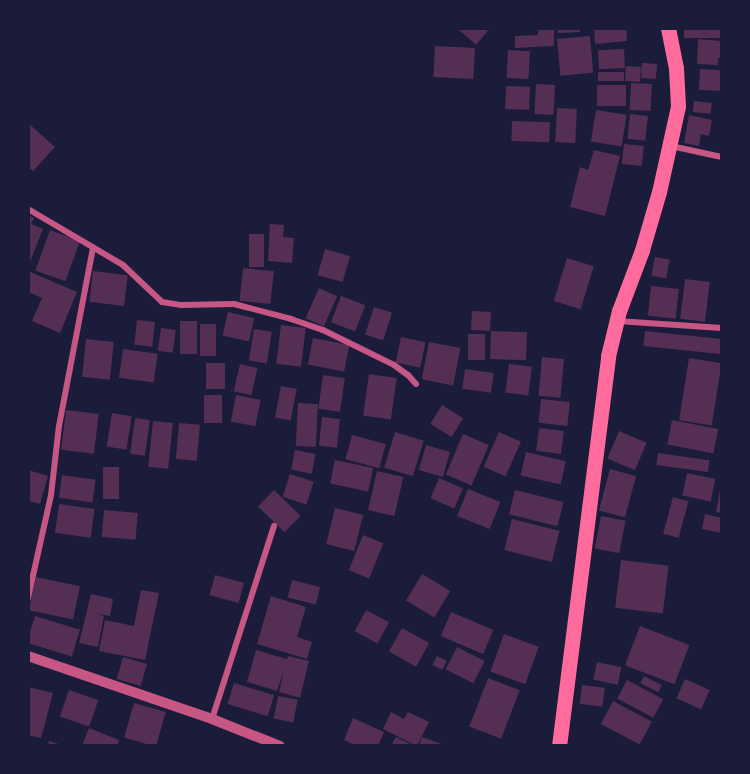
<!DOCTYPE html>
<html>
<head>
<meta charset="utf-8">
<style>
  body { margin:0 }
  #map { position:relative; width:750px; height:774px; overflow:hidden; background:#1b1b3a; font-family:Raleway,sans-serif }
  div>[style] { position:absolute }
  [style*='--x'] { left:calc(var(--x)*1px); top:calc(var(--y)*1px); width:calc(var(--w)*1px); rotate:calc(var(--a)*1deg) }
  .building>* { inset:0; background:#542f53; transform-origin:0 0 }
  .minor>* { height:6px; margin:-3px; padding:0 3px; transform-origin:3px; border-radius:3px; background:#c65784 }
  .tertiary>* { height:10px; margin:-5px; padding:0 5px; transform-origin:5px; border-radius:5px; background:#c65784 }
  .primary>* { height:15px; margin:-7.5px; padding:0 7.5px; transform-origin:7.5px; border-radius:7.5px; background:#ff6b9d }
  span { translate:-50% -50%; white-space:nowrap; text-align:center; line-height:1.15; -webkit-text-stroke:5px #1b1b3a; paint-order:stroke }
  .frame { position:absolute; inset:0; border:30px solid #1b1b3a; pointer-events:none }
</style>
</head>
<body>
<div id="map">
  <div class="building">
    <i style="clip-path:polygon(457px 28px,490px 28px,476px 45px)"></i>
    <i style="clip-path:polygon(538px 28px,554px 28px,554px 46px,515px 48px,515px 36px,538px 35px)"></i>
    <i style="clip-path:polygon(557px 28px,580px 28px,580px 32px,558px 33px)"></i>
    <i style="clip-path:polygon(594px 28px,626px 28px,627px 41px,595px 44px)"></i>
    <i style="left:684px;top:28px;width:38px;height:10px"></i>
    <i style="left:590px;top:36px;width:37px;height:33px;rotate:85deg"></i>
    <i style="clip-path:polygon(698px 39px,722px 41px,722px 58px,718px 58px,718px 65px,697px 64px)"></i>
    <i style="left:435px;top:46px;width:40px;height:31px;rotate:3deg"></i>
    <i style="left:624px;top:49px;width:19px;height:26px;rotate:87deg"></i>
    <i style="left:508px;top:50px;width:22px;height:28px;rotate:3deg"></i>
    <i style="left:642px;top:63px;width:15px;height:15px;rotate:4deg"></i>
    <i style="left:626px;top:66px;width:15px;height:15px;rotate:4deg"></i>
    <i style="left:700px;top:69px;width:22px;height:21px;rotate:3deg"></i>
    <i style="left:598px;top:72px;width:26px;height:9px"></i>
    <i style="left:631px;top:83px;width:21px;height:27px;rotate:3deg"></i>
    <i style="left:536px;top:84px;width:19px;height:30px;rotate:3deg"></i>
    <i style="left:597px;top:85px;width:29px;height:21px"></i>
    <i style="left:506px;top:86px;width:24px;height:23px;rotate:2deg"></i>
    <i style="left:694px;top:101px;width:18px;height:11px;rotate:6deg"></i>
    <i style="left:557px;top:108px;width:20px;height:34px;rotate:3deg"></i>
    <i style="left:596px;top:110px;width:31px;height:32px;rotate:9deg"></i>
    <i style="left:630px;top:114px;width:18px;height:25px;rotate:6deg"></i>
    <i style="clip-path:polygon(689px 115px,712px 120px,709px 136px,701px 134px,699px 146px,684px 143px)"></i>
    <i style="left:512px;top:121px;width:38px;height:20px;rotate:2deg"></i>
    <i style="clip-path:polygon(28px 123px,55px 147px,33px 171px,28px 167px)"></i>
    <i style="left:624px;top:144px;width:20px;height:20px;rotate:6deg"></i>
    <i style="clip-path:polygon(594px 150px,620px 156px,605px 216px,570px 207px,580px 167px,588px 170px)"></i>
    <i style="clip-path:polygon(28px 215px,34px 218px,31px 224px,43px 229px,29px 264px)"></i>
    <i style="clip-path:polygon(270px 224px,284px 225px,283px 237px,294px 238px,292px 263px,268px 261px)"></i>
    <i style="left:50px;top:230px;width:32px;height:43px;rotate:20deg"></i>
    <i style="left:249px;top:234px;width:15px;height:33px"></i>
    <i style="left:325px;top:249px;width:26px;height:27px;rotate:16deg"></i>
    <i style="left:655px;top:257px;width:15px;height:19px;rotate:11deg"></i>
    <i style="left:567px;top:258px;width:28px;height:45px;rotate:17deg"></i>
    <i style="left:243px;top:268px;width:31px;height:33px;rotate:6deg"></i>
    <i style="clip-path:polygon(28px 271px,77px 292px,60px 333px,32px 321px,42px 298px,28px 292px)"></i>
    <i style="left:93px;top:271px;width:35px;height:31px;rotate:7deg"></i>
    <i style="left:685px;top:279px;width:25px;height:40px;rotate:7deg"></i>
    <i style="left:651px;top:286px;width:28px;height:30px;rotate:6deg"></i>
    <i style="left:319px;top:288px;width:20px;height:33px;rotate:24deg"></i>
    <i style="left:341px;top:296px;width:26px;height:28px;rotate:21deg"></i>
    <i style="left:374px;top:307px;width:19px;height:29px;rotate:18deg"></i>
    <i style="left:472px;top:311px;width:19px;height:19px;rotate:3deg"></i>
    <i style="left:228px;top:312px;width:27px;height:24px;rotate:13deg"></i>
    <i style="left:137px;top:320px;width:18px;height:25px;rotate:6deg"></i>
    <i style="left:180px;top:321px;width:17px;height:33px"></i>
    <i style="left:200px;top:324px;width:16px;height:32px"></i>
    <i style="left:281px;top:325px;width:25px;height:39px;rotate:7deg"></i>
    <i style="left:161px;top:328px;width:15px;height:23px;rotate:8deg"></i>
    <i style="left:254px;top:329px;width:18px;height:32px;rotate:9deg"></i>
    <i style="left:491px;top:331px;width:36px;height:28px;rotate:2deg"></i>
    <i style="left:645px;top:331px;width:77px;height:15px;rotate:6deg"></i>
    <i style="left:468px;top:334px;width:17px;height:26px"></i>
    <i style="left:401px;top:337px;width:25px;height:26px;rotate:12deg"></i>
    <i style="left:313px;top:338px;width:37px;height:27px;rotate:11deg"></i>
    <i style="left:86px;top:339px;width:28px;height:38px;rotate:6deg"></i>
    <i style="left:429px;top:342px;width:32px;height:38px;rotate:11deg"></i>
    <i style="left:123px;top:349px;width:35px;height:29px;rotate:8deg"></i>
    <i style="left:542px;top:357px;width:22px;height:39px;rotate:5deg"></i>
    <i style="left:689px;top:358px;width:33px;height:63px;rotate:9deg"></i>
    <i style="left:206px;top:363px;width:19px;height:26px"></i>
    <i style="left:240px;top:364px;width:18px;height:28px;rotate:13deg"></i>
    <i style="left:509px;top:364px;width:23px;height:29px;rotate:7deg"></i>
    <i style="left:465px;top:369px;width:29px;height:20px;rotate:8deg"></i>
    <i style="left:369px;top:374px;width:28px;height:42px;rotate:8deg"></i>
    <i style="left:323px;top:375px;width:22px;height:34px;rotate:8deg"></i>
    <i style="left:281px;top:386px;width:16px;height:32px;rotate:11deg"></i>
    <i style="left:204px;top:395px;width:18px;height:28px"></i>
    <i style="left:236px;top:395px;width:25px;height:27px;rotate:11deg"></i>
    <i style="left:541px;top:399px;width:29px;height:24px;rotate:6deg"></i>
    <i style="left:298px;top:403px;width:20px;height:43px;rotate:3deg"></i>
    <i style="left:442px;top:405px;width:25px;height:22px;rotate:32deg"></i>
    <i style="left:66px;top:410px;width:33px;height:40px;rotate:7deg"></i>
    <i style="left:112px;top:413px;width:20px;height:34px;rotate:9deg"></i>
    <i style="left:322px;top:417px;width:18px;height:29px;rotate:6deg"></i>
    <i style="left:135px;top:418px;width:15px;height:36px;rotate:8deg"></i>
    <i style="left:672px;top:420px;width:47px;height:25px;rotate:11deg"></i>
    <i style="left:153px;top:421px;width:20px;height:46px;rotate:6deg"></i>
    <i style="left:179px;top:423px;width:21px;height:36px;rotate:5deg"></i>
    <i style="left:539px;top:428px;width:25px;height:23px;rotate:7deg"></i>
    <i style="left:619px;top:431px;width:30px;height:30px;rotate:23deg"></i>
    <i style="left:395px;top:432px;width:30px;height:37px;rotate:17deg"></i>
    <i style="left:499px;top:432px;width:24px;height:38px;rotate:24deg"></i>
    <i style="left:463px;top:434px;width:28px;height:44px;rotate:23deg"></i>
    <i style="left:352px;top:435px;width:35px;height:25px;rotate:15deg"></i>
    <i style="left:426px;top:445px;width:25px;height:26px;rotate:16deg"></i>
    <i style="left:295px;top:450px;width:21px;height:20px;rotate:11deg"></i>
    <i style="left:526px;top:452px;width:41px;height:24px;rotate:13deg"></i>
    <i style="left:658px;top:453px;width:52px;height:12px;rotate:8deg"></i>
    <i style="left:335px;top:460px;width:39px;height:24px;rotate:12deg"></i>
    <i style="left:103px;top:467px;width:16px;height:32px"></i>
    <i style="left:610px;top:469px;width:27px;height:43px;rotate:15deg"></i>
    <i style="clip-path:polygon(28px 470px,48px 476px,40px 504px,28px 501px)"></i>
    <i style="left:377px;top:471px;width:27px;height:40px;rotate:13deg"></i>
    <i style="left:687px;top:473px;width:29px;height:23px;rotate:12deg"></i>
    <i style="left:290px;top:474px;width:25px;height:24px;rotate:18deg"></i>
    <i style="left:62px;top:475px;width:34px;height:23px;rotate:8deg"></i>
    <i style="left:439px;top:478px;width:26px;height:22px;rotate:23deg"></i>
    <i style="left:468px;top:489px;width:35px;height:29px;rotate:22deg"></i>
    <i style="left:274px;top:490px;width:37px;height:23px;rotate:44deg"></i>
    <i style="left:515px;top:490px;width:50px;height:25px;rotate:14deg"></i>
    <i style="clip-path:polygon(720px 490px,722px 490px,722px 513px,716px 512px)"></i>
    <i style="left:673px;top:497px;width:16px;height:38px;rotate:15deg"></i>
    <i style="left:59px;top:504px;width:36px;height:29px;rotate:8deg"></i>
    <i style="left:335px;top:508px;width:29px;height:37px;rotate:14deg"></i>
    <i style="left:104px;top:510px;width:34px;height:27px;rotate:5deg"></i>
    <i style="clip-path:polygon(705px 514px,722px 518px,722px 533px,702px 529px)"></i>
    <i style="left:601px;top:516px;width:25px;height:33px;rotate:11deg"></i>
    <i style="left:512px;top:519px;width:49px;height:32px;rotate:14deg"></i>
    <i style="left:363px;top:535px;width:22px;height:38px;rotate:22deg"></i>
    <i style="left:621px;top:560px;width:48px;height:48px;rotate:7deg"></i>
    <i style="left:422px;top:574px;width:33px;height:31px;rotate:31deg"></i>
    <i style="left:215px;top:575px;width:30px;height:21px;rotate:15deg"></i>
    <i style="left:36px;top:577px;width:45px;height:34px;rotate:12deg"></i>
    <i style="left:292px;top:580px;width:29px;height:18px;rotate:14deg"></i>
    <i style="clip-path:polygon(141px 590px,159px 593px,145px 660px,99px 651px,105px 620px,134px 626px)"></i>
    <i style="clip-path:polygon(91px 594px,113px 599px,110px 616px,94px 613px,104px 616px,98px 647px,79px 643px)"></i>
    <i style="clip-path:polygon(271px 596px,306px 607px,297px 637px,312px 642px,307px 659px,257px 644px)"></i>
    <i style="left:366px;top:610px;width:26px;height:24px;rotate:28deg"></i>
    <i style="left:451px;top:612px;width:46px;height:26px;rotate:23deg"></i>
    <i style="left:35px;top:616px;width:47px;height:28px;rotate:17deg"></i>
    <i style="left:640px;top:626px;width:53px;height:42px;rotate:21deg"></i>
    <i style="left:402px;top:628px;width:31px;height:27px;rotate:29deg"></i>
    <i style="left:504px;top:634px;width:37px;height:40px;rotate:20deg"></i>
    <i style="left:457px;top:647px;width:31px;height:25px;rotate:27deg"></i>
    <i style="clip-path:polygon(256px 650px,287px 659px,288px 656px,309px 661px,300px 698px,279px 692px,284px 670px,277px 691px,247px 682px)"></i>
    <i style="left:437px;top:656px;width:11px;height:10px;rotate:27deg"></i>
    <i style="left:123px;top:657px;width:25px;height:23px;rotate:16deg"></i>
    <i style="left:597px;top:662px;width:25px;height:18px;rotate:12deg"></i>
    <i style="left:644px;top:676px;width:20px;height:8px;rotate:27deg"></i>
    <i style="left:488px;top:678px;width:34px;height:52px;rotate:21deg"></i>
    <i style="left:685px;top:679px;width:27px;height:21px;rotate:24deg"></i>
    <i style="left:627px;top:680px;width:41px;height:21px;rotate:28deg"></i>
    <i style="left:234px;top:683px;width:42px;height:22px;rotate:17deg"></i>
    <i style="left:582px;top:685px;width:23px;height:19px;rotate:7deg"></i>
    <i style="clip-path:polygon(28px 687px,53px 693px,41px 738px,28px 735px)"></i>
    <i style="left:69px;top:690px;width:31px;height:28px;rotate:19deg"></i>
    <i style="left:278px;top:696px;width:20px;height:23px;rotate:11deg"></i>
    <i style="left:613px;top:701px;width:44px;height:26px;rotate:28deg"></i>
    <i style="left:134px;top:703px;width:33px;height:36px;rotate:16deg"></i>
    <i style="clip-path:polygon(391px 712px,404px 719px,408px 712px,429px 722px,417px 746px,383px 729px)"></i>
    <i style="clip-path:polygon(353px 718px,384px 732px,378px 746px,357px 746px,344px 740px)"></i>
    <i style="clip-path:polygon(89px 728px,119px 740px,117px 746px,82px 746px)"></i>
    <i style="clip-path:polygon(396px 737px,414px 746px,391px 746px)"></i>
    <i style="clip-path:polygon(422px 737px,444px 745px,444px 746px,419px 746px)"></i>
    <i style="clip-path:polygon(49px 741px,62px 745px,62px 746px,48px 746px)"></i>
  </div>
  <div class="minor">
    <i style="--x:671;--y:146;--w:52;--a:12.2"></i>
    <i style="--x:28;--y:209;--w:110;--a:30.5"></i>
    <i style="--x:123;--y:265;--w:54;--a:43.5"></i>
    <i style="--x:162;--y:302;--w:20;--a:9"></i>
    <i style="--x:182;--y:305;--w:52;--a:-1.1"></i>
    <i style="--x:234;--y:304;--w:59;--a:14.7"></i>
    <i style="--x:291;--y:319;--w:34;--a:19"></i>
    <i style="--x:323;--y:330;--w:79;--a:26.2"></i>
    <i style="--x:394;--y:365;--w:17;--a:36"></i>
    <i style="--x:408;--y:375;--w:12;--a:48"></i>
    <i style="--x:617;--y:321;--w:105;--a:3.8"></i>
    <i style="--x:28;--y:598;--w:106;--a:-77.4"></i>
    <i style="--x:51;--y:495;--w:69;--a:-83.4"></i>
    <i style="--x:59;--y:426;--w:182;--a:-79.2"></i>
    <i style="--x:212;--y:719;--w:203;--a:-72.2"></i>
  </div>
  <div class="tertiary">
    <i style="--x:28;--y:656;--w:194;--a:18.9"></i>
    <i style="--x:212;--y:719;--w:73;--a:21.7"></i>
  </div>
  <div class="primary">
    <i style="--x:559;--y:746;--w:393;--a:-82.8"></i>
    <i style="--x:608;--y:356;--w:46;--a:-76.3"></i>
    <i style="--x:619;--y:311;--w:65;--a:-69.3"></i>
    <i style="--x:642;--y:250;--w:60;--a:-73.7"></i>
    <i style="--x:659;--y:192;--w:88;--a:-77.5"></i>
    <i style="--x:678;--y:106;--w:38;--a:-93"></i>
    <i style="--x:676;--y:68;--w:41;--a:-101.3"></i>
  </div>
  <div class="frame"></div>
</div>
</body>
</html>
